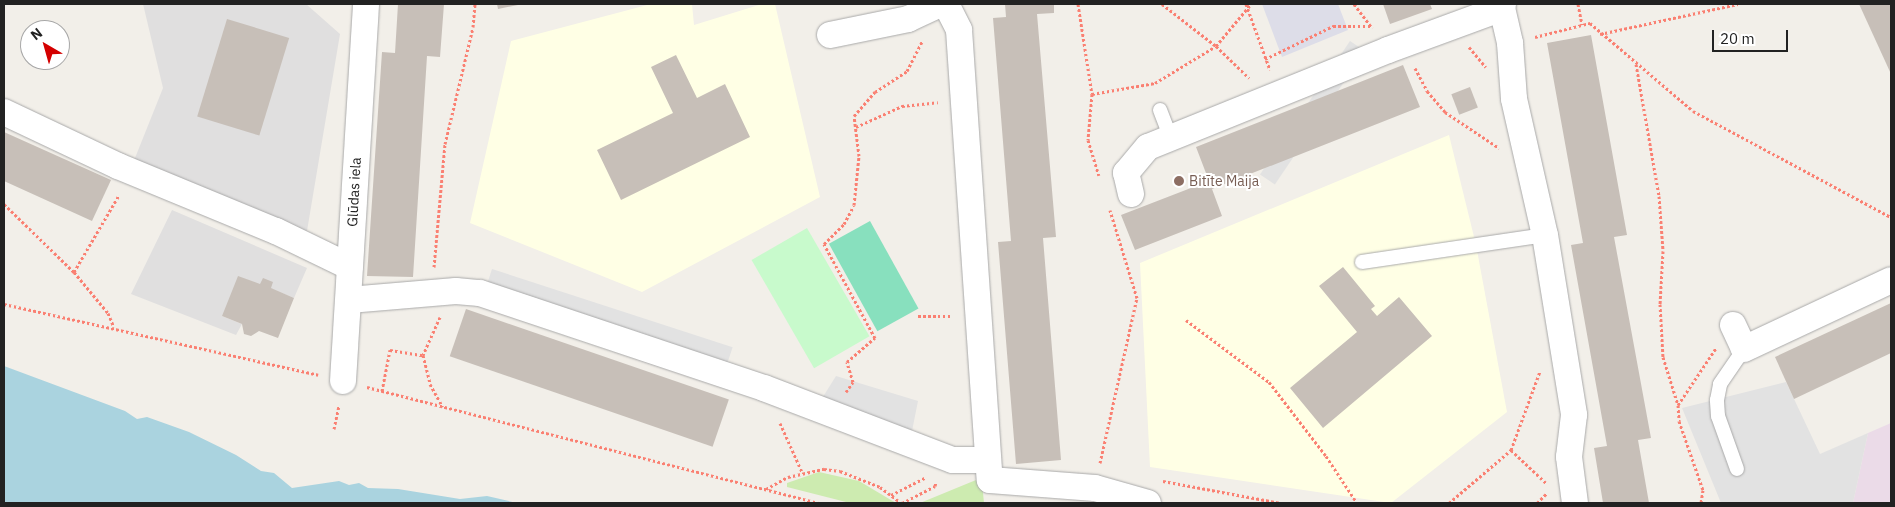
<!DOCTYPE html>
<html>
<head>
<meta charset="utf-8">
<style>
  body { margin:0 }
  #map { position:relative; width:1895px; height:507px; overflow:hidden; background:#f2efe9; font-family:"IBM Plex Sans",sans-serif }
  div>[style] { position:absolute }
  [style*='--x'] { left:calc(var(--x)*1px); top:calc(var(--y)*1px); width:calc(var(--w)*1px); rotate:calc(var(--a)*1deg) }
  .residential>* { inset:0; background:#e0dfdf }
  .industrial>* { inset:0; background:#ebdbe8 }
  .education>* { inset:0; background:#ffffe5 }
  .grass>* { inset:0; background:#cdebb0 }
  .park>* { inset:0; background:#c8facc; transform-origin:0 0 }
  .pitch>* { inset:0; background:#88e0be; transform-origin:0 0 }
  .parking>* { inset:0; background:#e2e2e2; transform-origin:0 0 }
  .plaza>* { inset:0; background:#dddde8 }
  .water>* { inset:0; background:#aad3df }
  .building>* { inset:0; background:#c7bfb8; transform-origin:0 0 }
  .path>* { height:3px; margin-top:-1.5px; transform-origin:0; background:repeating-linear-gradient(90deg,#fa8072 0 2.5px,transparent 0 5px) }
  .roads { filter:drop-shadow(0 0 1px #a9a9a9) drop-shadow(0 0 1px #a9a9a9) }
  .service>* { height:14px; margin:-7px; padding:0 7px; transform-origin:7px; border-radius:7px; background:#fff }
  .minor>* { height:26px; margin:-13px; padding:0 13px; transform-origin:13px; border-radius:13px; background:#fff }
  .dots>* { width:14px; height:14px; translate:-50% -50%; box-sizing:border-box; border:2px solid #fff; border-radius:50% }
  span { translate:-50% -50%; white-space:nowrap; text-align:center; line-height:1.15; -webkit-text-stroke:4px #fff; paint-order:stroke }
  .education-label { font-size:14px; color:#785e54 }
  .left { translate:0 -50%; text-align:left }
  .street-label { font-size:14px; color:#222 }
  .frame { position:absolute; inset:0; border:5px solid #222; pointer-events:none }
  .north { position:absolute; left:20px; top:20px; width:50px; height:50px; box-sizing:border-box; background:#fff; border:1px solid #a7a7a7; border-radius:50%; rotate:322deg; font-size:14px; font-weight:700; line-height:20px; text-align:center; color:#222 }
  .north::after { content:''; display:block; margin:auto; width:18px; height:22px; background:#d40000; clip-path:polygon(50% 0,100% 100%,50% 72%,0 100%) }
  .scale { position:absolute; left:1712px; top:30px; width:76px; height:22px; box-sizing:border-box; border:2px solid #222; border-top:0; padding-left:6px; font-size:15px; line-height:18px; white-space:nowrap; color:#222; -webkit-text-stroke:4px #fff; paint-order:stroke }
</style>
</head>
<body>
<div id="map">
  <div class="residential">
    <i style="clip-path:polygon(143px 4px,306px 4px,340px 34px,307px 231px,133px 163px,163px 88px)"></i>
    <i style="clip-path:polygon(172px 210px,307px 268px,294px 298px,260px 284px,222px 316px,242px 324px,236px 335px,131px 294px)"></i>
  </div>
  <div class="industrial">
    <i style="clip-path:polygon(1891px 423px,1891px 503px,1853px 503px,1868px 433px)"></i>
  </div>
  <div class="education">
    <i style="clip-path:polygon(651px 4px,692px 4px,694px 25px,762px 4px,775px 4px,820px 197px,642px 292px,470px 223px,511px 41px)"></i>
    <i style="clip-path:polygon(1449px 135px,1476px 245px,1507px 412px,1391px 503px,1150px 467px,1140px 263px)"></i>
  </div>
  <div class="grass">
    <i style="clip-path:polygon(819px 472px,859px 481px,896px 503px,850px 503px,787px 487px,787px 483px)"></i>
    <i style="clip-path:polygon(976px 480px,982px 483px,984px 503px,920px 503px)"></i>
  </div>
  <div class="park">
    <i style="left:807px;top:228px;width:125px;height:64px;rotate:60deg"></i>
  </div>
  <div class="pitch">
    <i style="left:870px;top:221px;width:100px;height:47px;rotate:61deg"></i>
  </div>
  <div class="parking">
    <i style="left:1350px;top:41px;width:18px;height:161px;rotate:34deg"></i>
    <i style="left:492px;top:269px;width:253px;height:17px;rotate:18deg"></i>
    <i style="clip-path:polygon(836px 376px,918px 401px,911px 436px,821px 400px)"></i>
    <i style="clip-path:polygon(1786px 382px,1820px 454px,1868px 433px,1853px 503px,1721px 503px,1682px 408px)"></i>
  </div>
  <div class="plaza">
    <i style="clip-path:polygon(1262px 4px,1338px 4px,1348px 30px,1282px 57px)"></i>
  </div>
  <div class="water">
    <i style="clip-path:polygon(4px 366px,125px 411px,137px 419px,147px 417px,189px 432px,236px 455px,261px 471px,274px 473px,292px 488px,339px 481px,349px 485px,359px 483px,368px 488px,398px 489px,460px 499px,487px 496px,517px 503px,4px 503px)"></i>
  </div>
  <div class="building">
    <i style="clip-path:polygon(398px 4px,444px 4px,440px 57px,427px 56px,413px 277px,367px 276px,382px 52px,395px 53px)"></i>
    <i style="clip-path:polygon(497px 4px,518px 4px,518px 5px,498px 9px)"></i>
    <i style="clip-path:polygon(1005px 4px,1054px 4px,1054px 13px,1037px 14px,1056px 237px,1043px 238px,1061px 460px,1016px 464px,998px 242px,1011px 241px,993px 18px,1006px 17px)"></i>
    <i style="clip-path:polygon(1383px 4px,1430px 4px,1432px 9px,1390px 24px)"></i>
    <i style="clip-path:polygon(1859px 4px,1891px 4px,1891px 74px)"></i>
    <i style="left:227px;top:19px;width:65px;height:102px;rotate:17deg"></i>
    <i style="clip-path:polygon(1591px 35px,1627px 235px,1614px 237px,1651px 438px,1638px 440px,1649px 503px,1603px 503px,1594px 448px,1607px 446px,1571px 245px,1583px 243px,1547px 43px)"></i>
    <i style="clip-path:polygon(676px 55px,697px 98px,725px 84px,750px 137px,621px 200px,597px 150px,673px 113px,651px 67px)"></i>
    <i style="clip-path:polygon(1403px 65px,1420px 107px,1212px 189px,1222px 216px,1135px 250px,1121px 215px,1209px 181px,1196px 147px)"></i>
    <i style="left:1470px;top:87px;width:22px;height:20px;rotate:69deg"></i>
    <i style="clip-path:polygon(4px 132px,111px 180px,92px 221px,4px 181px)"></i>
    <i style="clip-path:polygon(1343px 267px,1375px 306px,1371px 309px,1377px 316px,1399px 297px,1432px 336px,1323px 428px,1290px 388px,1357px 332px,1319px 286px)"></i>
    <i style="clip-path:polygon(238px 276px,260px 284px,263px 278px,273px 282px,271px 288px,294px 298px,278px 338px,259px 331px,251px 336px,244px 334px,242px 324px,222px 316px)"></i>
    <i style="clip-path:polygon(1891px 303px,1891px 353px,1794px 399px,1775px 357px)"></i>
    <i style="left:466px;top:309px;width:278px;height:50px;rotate:19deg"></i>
  </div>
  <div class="path">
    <i style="--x:1078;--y:4;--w:91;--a:81.2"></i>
    <i style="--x:1092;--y:94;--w:46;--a:95"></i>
    <i style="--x:1088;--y:140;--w:37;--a:73"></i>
    <i style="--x:1162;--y:4;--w:68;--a:37.9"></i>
    <i style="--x:1216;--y:46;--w:46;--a:44.1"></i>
    <i style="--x:1246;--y:4;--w:70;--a:70"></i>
    <i style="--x:1354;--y:4;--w:30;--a:53"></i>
    <i style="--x:1578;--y:4;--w:21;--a:79"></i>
    <i style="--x:1600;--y:34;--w:141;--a:-12.3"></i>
    <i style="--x:1535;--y:37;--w:57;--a:-14.3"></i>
    <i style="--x:1590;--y:23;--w:135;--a:40.5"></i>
    <i style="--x:1693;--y:111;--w:225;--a:28.2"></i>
    <i style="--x:1469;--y:47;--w:26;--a:50"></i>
    <i style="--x:1265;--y:59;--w:76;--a:-25.9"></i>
    <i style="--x:1333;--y:26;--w:37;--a:0"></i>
    <i style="--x:1636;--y:64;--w:134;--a:80.1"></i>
    <i style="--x:1659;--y:196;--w:55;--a:85.8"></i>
    <i style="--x:1663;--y:251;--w:53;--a:93.2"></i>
    <i style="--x:1660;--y:304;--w:53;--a:86.8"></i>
    <i style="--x:1663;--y:357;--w:50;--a:72.6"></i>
    <i style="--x:1678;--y:405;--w:16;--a:86"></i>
    <i style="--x:1679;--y:421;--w:73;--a:70.8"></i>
    <i style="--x:1703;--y:490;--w:13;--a:99"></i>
    <i style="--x:1415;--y:68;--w:26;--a:62"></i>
    <i style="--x:1427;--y:91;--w:28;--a:49"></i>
    <i style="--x:1445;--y:112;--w:65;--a:33.7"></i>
    <i style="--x:1092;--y:94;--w:64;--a:-9.9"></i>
    <i style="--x:1155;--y:83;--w:71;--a:-31.2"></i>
    <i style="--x:1216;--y:46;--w:55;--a:-50.2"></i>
    <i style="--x:856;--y:127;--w:51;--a:-24.5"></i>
    <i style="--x:902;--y:106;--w:36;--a:-6"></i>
    <i style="--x:4;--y:204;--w:98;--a:44.2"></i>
    <i style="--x:74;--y:272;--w:53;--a:50.3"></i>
    <i style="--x:108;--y:313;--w:15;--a:67"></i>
    <i style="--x:434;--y:267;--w:123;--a:-84.9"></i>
    <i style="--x:445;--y:144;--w:120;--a:-76.5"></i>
    <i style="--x:473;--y:27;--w:23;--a:-85"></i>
    <i style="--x:74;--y:272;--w:89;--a:-59.7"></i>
    <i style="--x:4;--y:304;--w:322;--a:12.7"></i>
    <i style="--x:918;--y:316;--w:35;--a:0"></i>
    <i style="--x:440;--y:317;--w:42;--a:114.1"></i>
    <i style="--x:423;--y:355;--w:30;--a:76"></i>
    <i style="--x:430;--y:384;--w:26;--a:61"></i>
    <i style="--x:1186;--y:320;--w:104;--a:36.8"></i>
    <i style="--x:1269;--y:382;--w:93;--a:52.4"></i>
    <i style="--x:1326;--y:456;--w:56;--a:56.6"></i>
    <i style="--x:367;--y:387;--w:466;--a:14.4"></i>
    <i style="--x:382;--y:391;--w:42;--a:-79"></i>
    <i style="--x:390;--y:350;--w:33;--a:9"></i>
    <i style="--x:846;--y:392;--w:12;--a:-55"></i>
    <i style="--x:853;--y:382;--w:21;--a:-107"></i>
    <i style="--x:847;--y:362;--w:37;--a:-41"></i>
    <i style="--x:875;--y:338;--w:107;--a:-118.5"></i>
    <i style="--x:824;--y:244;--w:28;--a:-45"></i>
    <i style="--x:844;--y:224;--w:21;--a:-62"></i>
    <i style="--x:854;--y:205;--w:49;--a:-84.2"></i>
    <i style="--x:859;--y:156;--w:40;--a:-97.1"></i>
    <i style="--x:854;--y:116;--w:32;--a:-49"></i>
    <i style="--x:875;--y:92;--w:38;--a:-33"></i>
    <i style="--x:907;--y:71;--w:33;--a:-63"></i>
    <i style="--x:1678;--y:405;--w:69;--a:-56.3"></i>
    <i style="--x:780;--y:423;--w:54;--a:65.8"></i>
    <i style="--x:334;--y:429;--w:24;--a:-78"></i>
    <i style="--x:1511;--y:450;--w:84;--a:-69.8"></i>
    <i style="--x:1100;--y:463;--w:169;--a:-77.4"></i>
    <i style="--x:1137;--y:298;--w:92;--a:-107.1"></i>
    <i style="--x:1163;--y:481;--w:120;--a:10.6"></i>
    <i style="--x:766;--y:489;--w:25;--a:-29"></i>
    <i style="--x:788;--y:477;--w:37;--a:-13"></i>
    <i style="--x:824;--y:469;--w:16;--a:7"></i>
    <i style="--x:840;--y:471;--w:43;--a:21.8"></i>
    <i style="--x:880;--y:487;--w:26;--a:37"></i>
    <i style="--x:891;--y:495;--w:39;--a:-27"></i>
    <i style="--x:902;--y:503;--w:37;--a:-27"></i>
    <i style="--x:935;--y:486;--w:4;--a:-76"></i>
    <i style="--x:1415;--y:503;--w:1;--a:0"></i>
    <i style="--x:1449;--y:503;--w:82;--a:-40.5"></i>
    <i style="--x:1511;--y:450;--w:48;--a:43.3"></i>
    <i style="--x:1537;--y:503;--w:14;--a:-45"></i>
  </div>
  <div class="roads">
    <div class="service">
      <i style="--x:1160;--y:110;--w:30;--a:69"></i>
      <i style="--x:1362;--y:262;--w:185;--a:-8.4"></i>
      <i style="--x:1737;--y:469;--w:56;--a:-109.7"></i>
      <i style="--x:1718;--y:416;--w:16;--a:-94"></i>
      <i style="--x:1717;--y:400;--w:16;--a:-79"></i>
      <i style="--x:1720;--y:384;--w:42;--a:-55.6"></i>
    </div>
    <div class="minor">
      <i style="--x:946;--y:4;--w:29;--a:63"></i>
      <i style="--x:959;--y:30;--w:451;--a:86.1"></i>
      <i style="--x:990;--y:480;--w:105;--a:4.4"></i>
      <i style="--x:1095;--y:488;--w:55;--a:15.8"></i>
      <i style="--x:1502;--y:8;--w:36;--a:77"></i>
      <i style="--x:1510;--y:43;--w:56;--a:85.9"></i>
      <i style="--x:1514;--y:99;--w:139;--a:77.2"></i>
      <i style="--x:1545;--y:235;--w:182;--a:80.8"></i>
      <i style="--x:1574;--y:415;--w:42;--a:96.8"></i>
      <i style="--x:1569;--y:457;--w:46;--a:82.6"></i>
      <i style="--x:830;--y:35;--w:80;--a:-11.6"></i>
      <i style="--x:908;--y:19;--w:35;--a:-25"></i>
      <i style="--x:4;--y:112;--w:126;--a:25.3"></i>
      <i style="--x:118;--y:166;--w:171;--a:22.4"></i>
      <i style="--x:276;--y:231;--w:82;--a:25.9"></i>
      <i style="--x:1131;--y:194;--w:22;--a:-103"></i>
      <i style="--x:1126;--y:173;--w:34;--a:-50"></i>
      <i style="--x:1148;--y:147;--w:259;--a:-22"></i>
      <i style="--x:1388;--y:50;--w:121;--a:-20.2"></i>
      <i style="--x:1502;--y:8;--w:4;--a:-76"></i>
      <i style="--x:349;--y:300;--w:107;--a:-4.8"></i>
      <i style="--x:456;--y:291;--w:24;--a:5"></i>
      <i style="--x:480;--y:293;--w:299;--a:18.5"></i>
      <i style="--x:764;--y:388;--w:202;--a:20.9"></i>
      <i style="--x:953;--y:460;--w:35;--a:0"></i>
      <i style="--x:1733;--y:325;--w:26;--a:65"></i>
      <i style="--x:1744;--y:349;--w:162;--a:-25.1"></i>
      <i style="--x:343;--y:381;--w:378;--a:-86.5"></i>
    </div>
  </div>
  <div class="dots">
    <i style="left:1179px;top:181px;background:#8d6e63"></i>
  </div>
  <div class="education-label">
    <span class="left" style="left:1189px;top:181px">Bitīte Maija</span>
  </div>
  <div class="street-label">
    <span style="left:354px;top:192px;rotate:-87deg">Glūdas iela</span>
  </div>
  <div class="frame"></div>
  <div class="north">N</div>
  <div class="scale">20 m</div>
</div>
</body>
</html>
